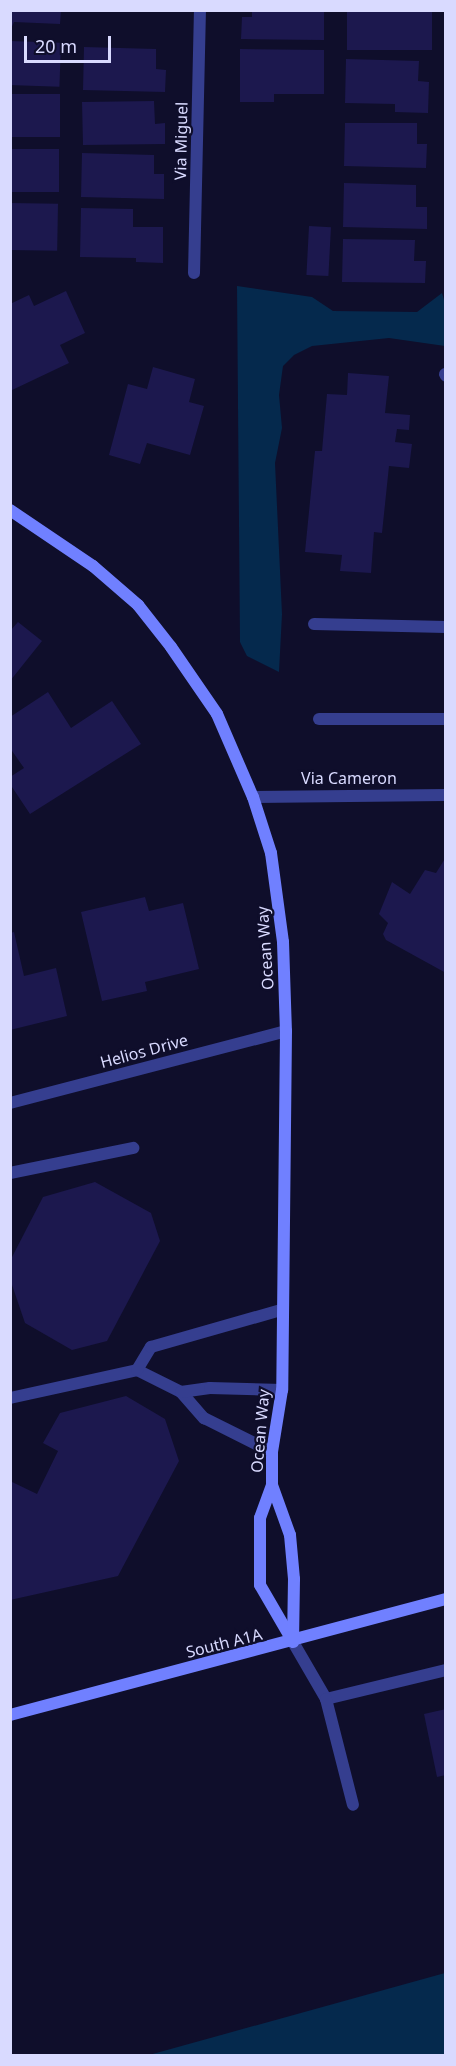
<!DOCTYPE html>
<html>
<head>
<meta charset="utf-8">
<style>
  body { margin:0 }
  #map { position:relative; width:456px; height:2066px; overflow:hidden; background:#0f0e2b; font-family:"Noto Sans",sans-serif }
  div>[style] { position:absolute }
  [style*='--x'] { left:calc(var(--x)*1px); top:calc(var(--y)*1px); width:calc(var(--w)*1px); rotate:calc(var(--a)*1deg) }
  .water>* { inset:0; background:#05294d }
  .building>* { inset:0; background:#1c184e; transform-origin:0 0 }
  .lane>* { height:12px; margin:-6px; padding:0 6px; transform-origin:6px; border-radius:6px; background:#353e8f }
  .street>* { height:12px; margin:-6px; padding:0 6px; transform-origin:6px; border-radius:6px; background:#353e8f }
  .secondary>* { height:12px; margin:-6px; padding:0 6px; transform-origin:6px; border-radius:6px; background:#7080ff }
  span { translate:-50% -50%; white-space:nowrap; text-align:center; line-height:1.15; -webkit-text-stroke:4.5px #0f0e2b; paint-order:stroke }
  .street-label { font-size:16px; color:#d9daff }
  .frame { position:absolute; inset:0; border:12px solid #d9daff; pointer-events:none }
  .scale { position:absolute; left:24px; top:36px; width:87px; height:27px; box-sizing:border-box; border:3px solid #d9daff; border-top:0; padding-left:8px; font-size:18px; line-height:21px; white-space:nowrap; color:#d9daff; -webkit-text-stroke:4px #0f0e2b; paint-order:stroke }
</style>
</head>
<body>
<div id="map">
  <div class="water">
    <i style="clip-path:polygon(237px 286px,312px 297px,333px 311px,417px 312px,442px 293px,445px 303px,445px 346px,389px 338px,312px 346px,294px 355px,283px 366px,279px 395px,282px 428px,275px 463px,282px 614px,279px 672px,247px 656px,240px 642px)"></i>
    <i style="clip-path:polygon(445px 1973px,445px 2055px,149px 2055px)"></i>
  </div>
  <div class="building">
    <i style="clip-path:polygon(10px 10px,61px 10px,60px 24px,14px 22px,10px 31px)"></i>
    <i style="clip-path:polygon(252px 10px,324px 10px,324px 40px,241px 39px,242px 17px,252px 17px)"></i>
    <i style="left:347px;top:10px;width:85px;height:40px"></i>
    <i style="left:10px;top:41px;width:51px;height:44px;rotate:2deg"></i>
    <i style="clip-path:polygon(84px 47px,156px 49px,156px 69px,166px 70px,165px 92px,83px 90px)"></i>
    <i style="clip-path:polygon(240px 49px,324px 50px,324px 94px,274px 94px,274px 102px,240px 102px)"></i>
    <i style="clip-path:polygon(346px 59px,419px 61px,418px 81px,429px 82px,428px 113px,395px 112px,395px 104px,345px 103px)"></i>
    <i style="left:60px;top:94px;width:43px;height:50px;rotate:90deg"></i>
    <i style="clip-path:polygon(154px 101px,155px 124px,165px 123px,165px 144px,83px 145px,82px 102px)"></i>
    <i style="clip-path:polygon(345px 123px,417px 123px,417px 144px,427px 144px,426px 168px,344px 166px)"></i>
    <i style="left:10px;top:149px;width:49px;height:43px"></i>
    <i style="clip-path:polygon(82px 153px,154px 155px,154px 174px,164px 174px,164px 199px,81px 197px)"></i>
    <i style="clip-path:polygon(344px 183px,416px 185px,416px 207px,427px 207px,427px 229px,343px 227px)"></i>
    <i style="left:10px;top:203px;width:48px;height:47px;rotate:1deg"></i>
    <i style="clip-path:polygon(81px 208px,133px 209px,133px 227px,163px 227px,163px 263px,136px 262px,136px 258px,80px 257px)"></i>
    <i style="left:309px;top:226px;width:22px;height:49px;rotate:3deg"></i>
    <i style="clip-path:polygon(343px 239px,415px 240px,414px 261px,426px 261px,425px 283px,342px 282px)"></i>
    <i style="clip-path:polygon(66px 291px,85px 333px,60px 345px,69px 363px,10px 391px,10px 304px,29px 295px,34px 306px)"></i>
    <i style="clip-path:polygon(153px 367px,195px 379px,189px 402px,204px 406px,190px 455px,147px 443px,140px 464px,109px 455px,128px 384px,147px 389px)"></i>
    <i style="clip-path:polygon(348px 373px,389px 376px,385px 413px,410px 415px,409px 430px,397px 429px,395px 442px,412px 444px,409px 468px,389px 466px,382px 533px,374px 532px,371px 573px,340px 571px,342px 555px,305px 552px,315px 451px,322px 451px,327px 394px,347px 395px)"></i>
    <i style="clip-path:polygon(18px 622px,42px 641px,10px 681px,10px 631px)"></i>
    <i style="clip-path:polygon(48px 692px,71px 728px,112px 701px,141px 744px,30px 814px,10px 784px,10px 777px,24px 768px,10px 748px,10px 717px)"></i>
    <i style="clip-path:polygon(446px 857px,446px 973px,386px 940px,383px 934px,388px 923px,379px 914px,392px 882px,410px 894px,425px 870px,436px 873px)"></i>
    <i style="clip-path:polygon(145px 897px,149px 911px,183px 903px,199px 969px,145px 982px,147px 991px,102px 1001px,81px 912px)"></i>
    <i style="clip-path:polygon(14px 932px,24px 976px,56px 968px,67px 1016px,10px 1030px,10px 933px)"></i>
    <i style="clip-path:polygon(95px 1182px,151px 1213px,160px 1241px,107px 1341px,72px 1350px,25px 1323px,10px 1279px,10px 1261px,43px 1197px)"></i>
    <i style="clip-path:polygon(126px 1396px,165px 1419px,179px 1461px,118px 1576px,10px 1600px,10px 1481px,37px 1494px,58px 1451px,43px 1443px,60px 1413px)"></i>
    <i style="clip-path:polygon(446px 1709px,446px 1775px,437px 1777px,424px 1714px)"></i>
  </div>
  <div class="lane">
    <i style="--x:445;--y:374;--w:2;--a:63"></i>
    <i style="--x:314;--y:624;--w:132;--a:1.3"></i>
    <i style="--x:319;--y:719;--w:127;--a:0"></i>
    <i style="--x:10;--y:1173;--w:126;--a:-11.5"></i>
    <i style="--x:137;--y:1370;--w:49;--a:26.6"></i>
    <i style="--x:181;--y:1392;--w:35;--a:49"></i>
    <i style="--x:204;--y:1418;--w:76;--a:26.6"></i>
    <i style="--x:181;--y:1392;--w:29;--a:-8"></i>
    <i style="--x:210;--y:1388;--w:72;--a:1.6"></i>
    <i style="--x:10;--y:1398;--w:130;--a:-12.4"></i>
    <i style="--x:137;--y:1370;--w:27;--a:-59"></i>
    <i style="--x:151;--y:1347;--w:135;--a:-15.9"></i>
    <i style="--x:293;--y:1642;--w:66;--a:59.9"></i>
    <i style="--x:326;--y:1699;--w:123;--a:-13.6"></i>
    <i style="--x:326;--y:1699;--w:109;--a:75.7"></i>
  </div>
  <div class="street">
    <i style="--x:194;--y:273;--w:263;--a:-88.7"></i>
    <i style="--x:253;--y:797;--w:193;--a:-0.6"></i>
    <i style="--x:10;--y:1103;--w:285;--a:-14.6"></i>
  </div>
  <div class="secondary">
    <i style="--x:10;--y:510;--w:100;--a:34"></i>
    <i style="--x:93;--y:566;--w:60;--a:40.9"></i>
    <i style="--x:138;--y:605;--w:53;--a:51.8"></i>
    <i style="--x:171;--y:647;--w:81;--a:55.5"></i>
    <i style="--x:217;--y:714;--w:90;--a:66.6"></i>
    <i style="--x:253;--y:797;--w:59;--a:72.2"></i>
    <i style="--x:271;--y:853;--w:90;--a:82.3"></i>
    <i style="--x:283;--y:942;--w:89;--a:88.1"></i>
    <i style="--x:286;--y:1031;--w:359;--a:90.6"></i>
    <i style="--x:282;--y:1390;--w:63;--a:99.2"></i>
    <i style="--x:272;--y:1452;--w:33;--a:90"></i>
    <i style="--x:272;--y:1485;--w:35;--a:110"></i>
    <i style="--x:260;--y:1518;--w:67;--a:90"></i>
    <i style="--x:260;--y:1585;--w:66;--a:59.9"></i>
    <i style="--x:272;--y:1485;--w:53;--a:70.2"></i>
    <i style="--x:290;--y:1535;--w:44;--a:84.8"></i>
    <i style="--x:294;--y:1579;--w:62;--a:90.9"></i>
    <i style="--x:10;--y:1715;--w:451;--a:-14.9"></i>
  </div>
  <div class="street-label">
    <span style="left:181px;top:141px;rotate:-89deg">Via Miguel</span>
    <span style="left:349px;top:778px">Via Cameron</span>
    <span style="left:265px;top:948px;rotate:-94deg">Ocean Way</span>
    <span style="left:144px;top:1051px;rotate:-15deg">Helios Drive</span>
    <span style="left:260px;top:1431px;rotate:-85deg">Ocean Way</span>
    <span style="left:224px;top:1643px;rotate:-14deg">South A1A</span>
  </div>
  <div class="frame"></div>
  <div class="scale">20 m</div>
</div>
</body>
</html>
